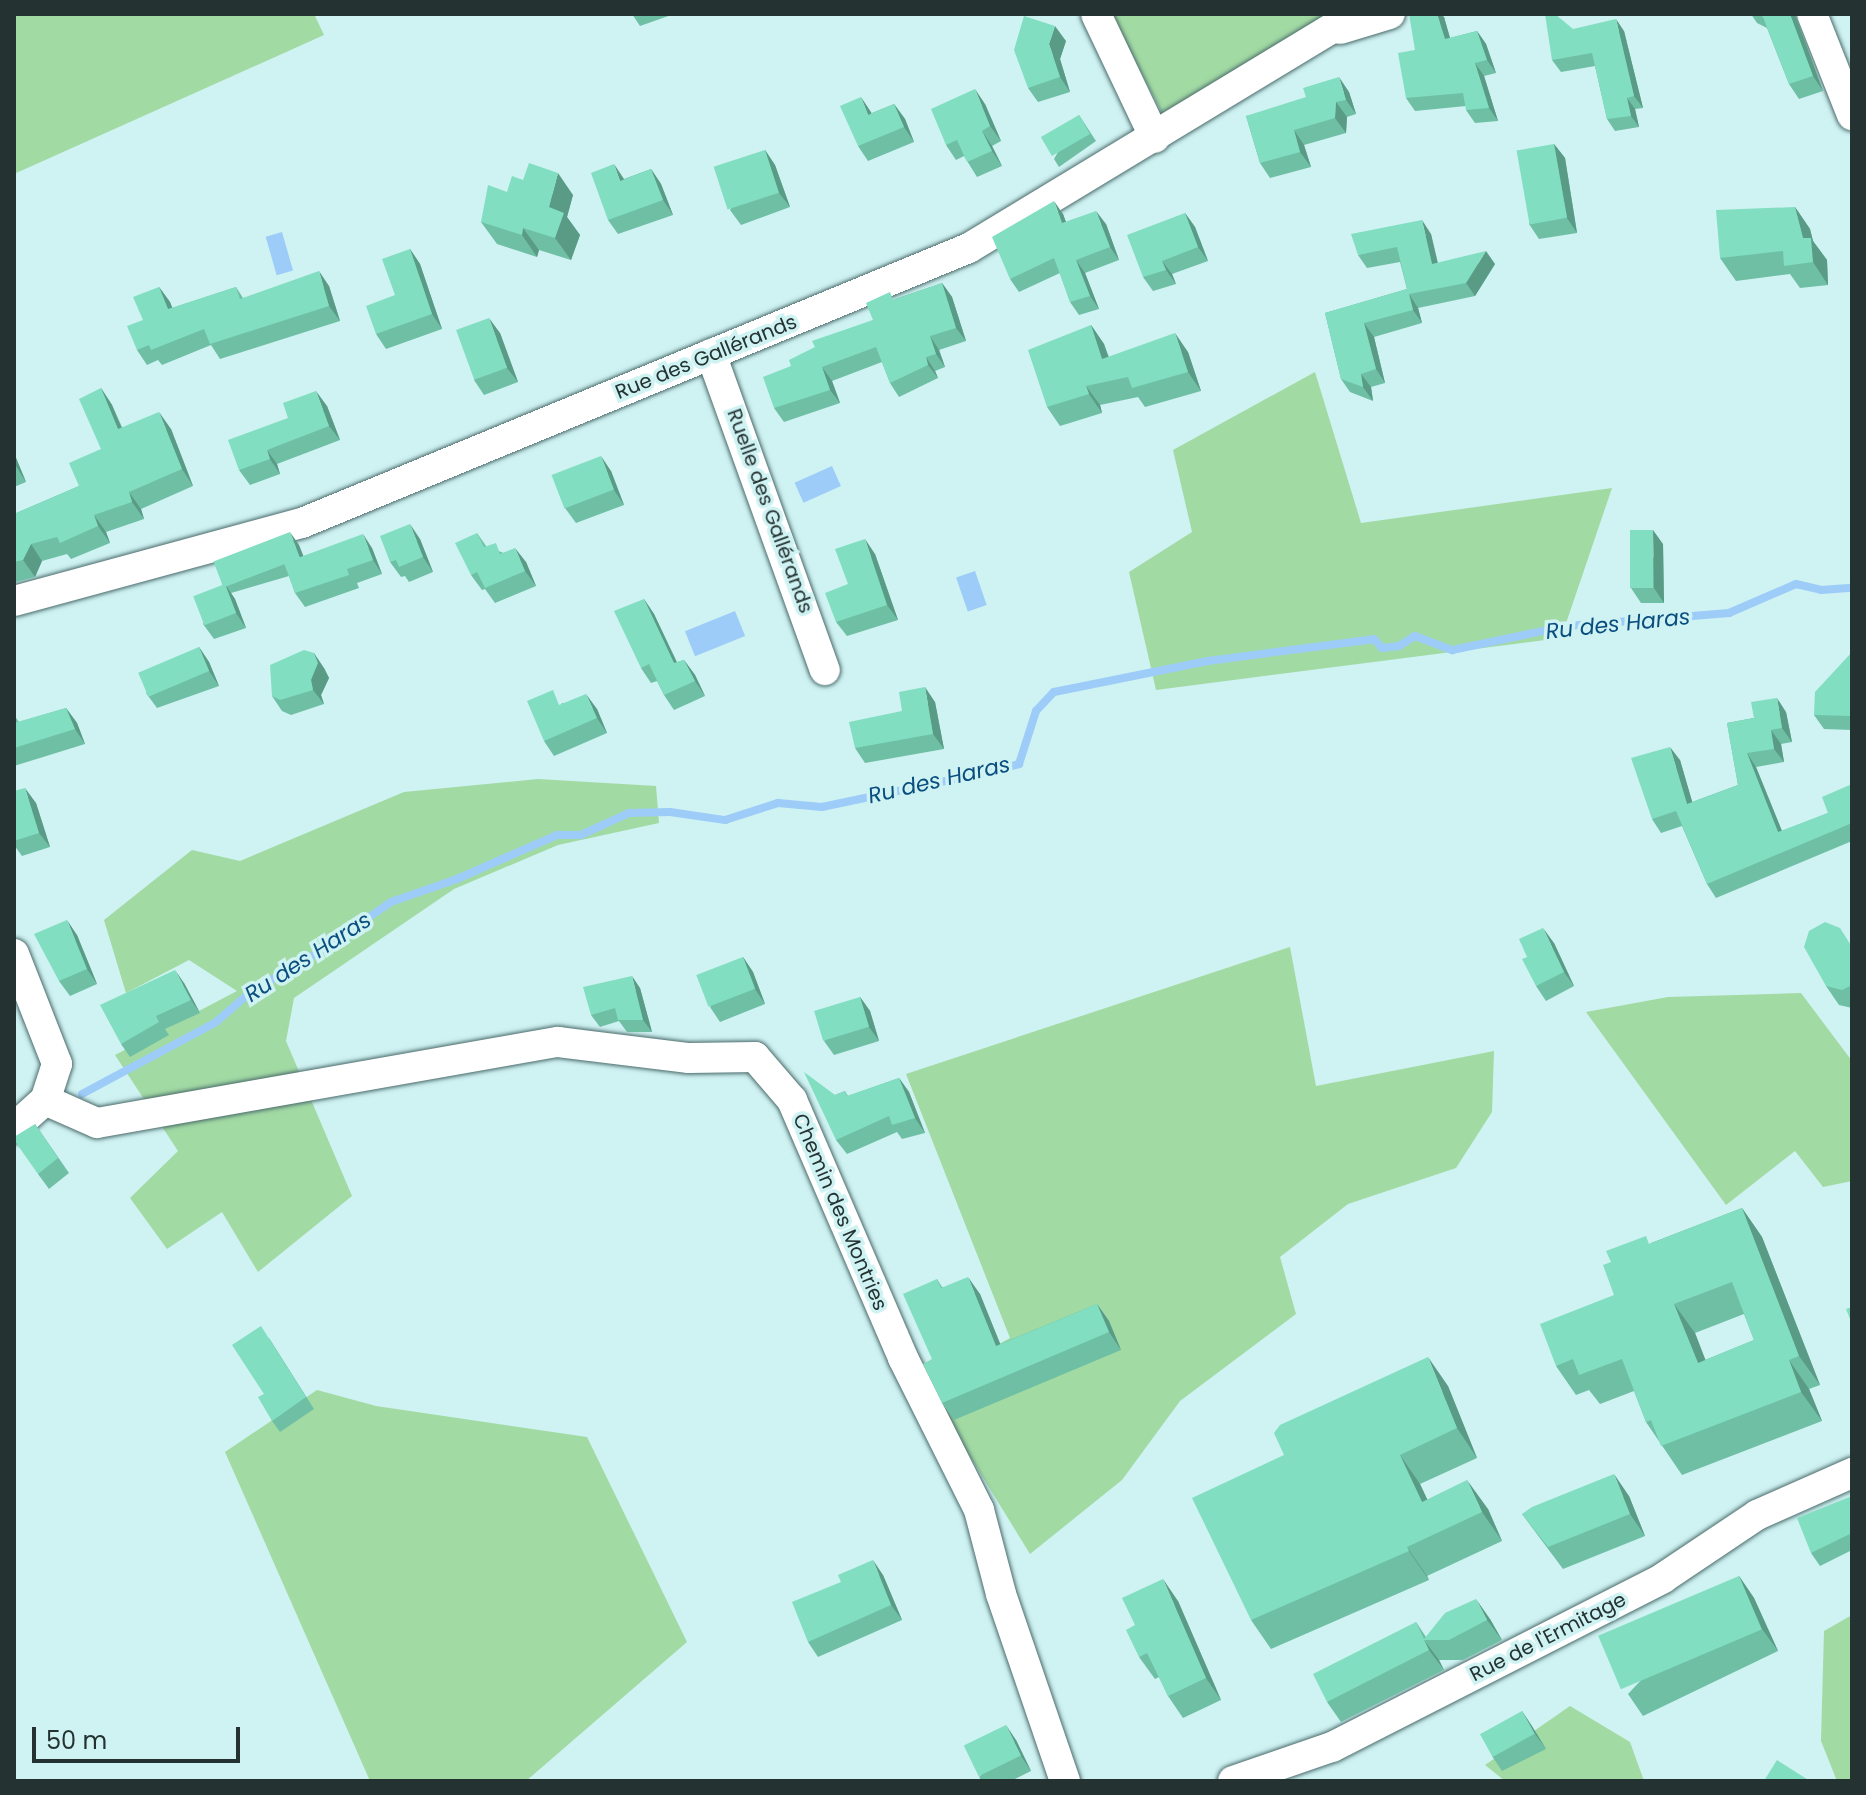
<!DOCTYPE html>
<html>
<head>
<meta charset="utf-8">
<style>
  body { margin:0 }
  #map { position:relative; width:1866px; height:1795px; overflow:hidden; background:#cff2f2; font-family:Poppins,sans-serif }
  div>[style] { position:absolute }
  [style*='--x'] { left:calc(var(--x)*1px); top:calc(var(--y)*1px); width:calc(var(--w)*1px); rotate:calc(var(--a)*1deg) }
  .green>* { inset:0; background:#a2daa4 }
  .water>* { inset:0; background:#9dccf8; transform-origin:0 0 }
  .stream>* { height:8px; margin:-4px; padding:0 4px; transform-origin:4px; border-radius:4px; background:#9dccf8 }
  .roads { filter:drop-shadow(0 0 2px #4b6b6b) drop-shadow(0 0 2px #4b6b6b) }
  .minor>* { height:30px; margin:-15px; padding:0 15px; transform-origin:15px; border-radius:15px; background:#fff }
  .wall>* { inset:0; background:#6fbfa5 }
  .shaded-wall>* { inset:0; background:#5a9b86 }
  .building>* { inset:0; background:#81dec0; transform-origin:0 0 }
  span { translate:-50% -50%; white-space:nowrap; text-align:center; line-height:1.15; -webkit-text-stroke:7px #cff2f2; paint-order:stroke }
  .street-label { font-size:20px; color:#253232 }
  .water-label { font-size:22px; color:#0a4e80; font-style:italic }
  .frame { position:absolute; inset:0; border:16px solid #253232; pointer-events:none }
  .scale { position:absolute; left:32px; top:1727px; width:208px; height:36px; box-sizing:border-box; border:4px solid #253232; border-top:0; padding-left:10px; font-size:24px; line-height:28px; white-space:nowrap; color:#253232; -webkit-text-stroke:6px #cff2f2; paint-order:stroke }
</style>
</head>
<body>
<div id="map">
  <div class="green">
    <i style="clip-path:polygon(14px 14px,314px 14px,324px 35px,14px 174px)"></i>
    <i style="clip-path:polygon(1111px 14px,1333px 14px,1162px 113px)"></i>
    <i style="clip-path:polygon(1315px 372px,1361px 523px,1612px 488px,1561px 638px,1156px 690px,1129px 572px,1192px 532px,1173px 450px)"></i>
    <i style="clip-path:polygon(538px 779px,656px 786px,659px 823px,558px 845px,454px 889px,294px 998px,286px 1041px,352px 1196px,258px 1272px,222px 1212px,167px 1249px,130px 1198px,178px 1151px,115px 1055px,237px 991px,189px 960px,126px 993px,104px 920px,192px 850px,240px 861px,404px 792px)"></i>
    <i style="clip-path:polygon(1290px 947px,1316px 1086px,1494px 1051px,1492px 1112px,1456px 1168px,1348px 1204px,1280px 1257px,1296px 1314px,1180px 1401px,1122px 1480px,1030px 1554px,926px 1385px,1010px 1338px,906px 1074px)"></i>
    <i style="clip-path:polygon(1801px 993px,1852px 1061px,1852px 1181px,1823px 1187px,1795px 1151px,1726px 1205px,1586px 1012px,1668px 997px)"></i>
    <i style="clip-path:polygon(317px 1390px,376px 1406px,587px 1437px,687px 1642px,526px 1781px,370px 1781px,225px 1452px)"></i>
    <i style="clip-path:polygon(1852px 1615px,1852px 1781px,1837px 1781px,1821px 1741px,1824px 1631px)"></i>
    <i style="clip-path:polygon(1570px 1706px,1630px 1742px,1644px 1781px,1505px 1781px,1485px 1765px)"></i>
  </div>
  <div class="water">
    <i style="left:282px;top:232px;width:40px;height:17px;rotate:74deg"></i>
    <i style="left:832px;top:466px;width:22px;height:41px;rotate:66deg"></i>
    <i style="left:975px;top:571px;width:36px;height:20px;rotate:71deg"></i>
    <i style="left:735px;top:611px;width:27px;height:54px;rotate:68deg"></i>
  </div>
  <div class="stream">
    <i style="--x:82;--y:1094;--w:152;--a:-28.2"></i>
    <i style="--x:216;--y:1022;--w:58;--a:-40.8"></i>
    <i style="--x:260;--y:984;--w:28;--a:-21"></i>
    <i style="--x:286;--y:974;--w:127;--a:-34.4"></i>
    <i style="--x:391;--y:902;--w:70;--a:-19.2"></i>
    <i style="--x:457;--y:879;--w:109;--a:-23.7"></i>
    <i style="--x:557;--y:835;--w:24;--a:0"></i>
    <i style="--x:581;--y:835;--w:53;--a:-24.6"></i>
    <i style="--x:629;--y:813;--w:41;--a:-1.4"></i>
    <i style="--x:670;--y:812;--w:56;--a:8.3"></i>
    <i style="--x:725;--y:820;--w:56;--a:-17.8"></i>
    <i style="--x:778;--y:803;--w:44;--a:5.2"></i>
    <i style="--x:822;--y:807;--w:179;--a:-11.9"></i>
    <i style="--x:997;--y:770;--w:23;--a:-15"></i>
    <i style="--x:1019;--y:764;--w:56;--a:-72.2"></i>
    <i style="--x:1036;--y:711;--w:26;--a:-47"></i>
    <i style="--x:1054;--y:692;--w:157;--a:-11.4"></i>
    <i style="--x:1208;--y:661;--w:167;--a:-7.5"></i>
    <i style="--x:1374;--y:639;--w:12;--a:48"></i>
    <i style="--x:1382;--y:648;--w:17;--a:-7"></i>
    <i style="--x:1399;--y:646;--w:19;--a:-32"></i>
    <i style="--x:1415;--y:636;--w:40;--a:21"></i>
    <i style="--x:1452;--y:650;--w:117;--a:-11.8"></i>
    <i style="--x:1567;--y:626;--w:163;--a:-4.6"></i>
    <i style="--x:1729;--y:613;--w:73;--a:-23.4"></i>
    <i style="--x:1796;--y:584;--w:26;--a:13"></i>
    <i style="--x:1821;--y:590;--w:31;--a:-4"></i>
  </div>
  <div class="roads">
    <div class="minor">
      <i style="--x:1096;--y:14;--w:137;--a:64.6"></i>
      <i style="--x:1812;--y:14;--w:109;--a:68.4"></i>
      <i style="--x:1340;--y:29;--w:52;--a:-16.7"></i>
      <i style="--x:711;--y:354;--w:336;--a:70.2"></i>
      <i style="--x:14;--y:601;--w:298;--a:-15.2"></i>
      <i style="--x:302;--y:523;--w:721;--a:-22.41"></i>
      <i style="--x:969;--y:248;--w:452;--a:-31.2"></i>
      <i style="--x:14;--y:954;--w:118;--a:68.6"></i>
      <i style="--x:57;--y:1064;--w:38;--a:108"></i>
      <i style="--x:45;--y:1100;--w:42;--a:137.9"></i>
      <i style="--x:45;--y:1100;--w:57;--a:23.9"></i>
      <i style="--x:97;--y:1123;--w:468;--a:-10"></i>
      <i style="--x:558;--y:1042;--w:132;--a:7"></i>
      <i style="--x:689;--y:1058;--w:66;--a:-0.9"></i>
      <i style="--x:755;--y:1057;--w:57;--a:49.3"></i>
      <i style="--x:792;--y:1100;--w:281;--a:66.7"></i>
      <i style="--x:903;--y:1358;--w:170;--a:63.4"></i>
      <i style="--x:979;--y:1510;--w:87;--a:75.3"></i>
      <i style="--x:1001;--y:1594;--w:198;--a:71.1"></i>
      <i style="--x:1233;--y:1781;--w:105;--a:-19"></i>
      <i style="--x:1332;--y:1747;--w:372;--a:-27"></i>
      <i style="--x:1663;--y:1578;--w:113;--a:-33.8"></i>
      <i style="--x:1757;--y:1515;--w:104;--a:-23.9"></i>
    </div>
  </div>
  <div class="wall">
    <i style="clip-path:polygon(632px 14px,674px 14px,640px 26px)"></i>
    <i style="clip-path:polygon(1751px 14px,1795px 14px,1823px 91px,1799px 99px,1789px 84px,1767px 28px,1757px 23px)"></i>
    <i style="clip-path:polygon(1444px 17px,1450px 38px,1477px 31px,1486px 44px,1496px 73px,1484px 76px,1498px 121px,1475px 123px,1466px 110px,1466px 106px,1415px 111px,1406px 98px,1415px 50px)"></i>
    <i style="clip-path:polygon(1573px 29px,1624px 31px,1643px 108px,1635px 109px,1639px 127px,1615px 131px,1607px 119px,1595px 66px,1561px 72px,1552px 60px)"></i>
    <i style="clip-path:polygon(1066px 41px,1060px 59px,1070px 92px,1038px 102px,1028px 88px)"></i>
    <i style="clip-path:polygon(1349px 92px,1356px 114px,1347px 117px,1346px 133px,1304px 145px,1311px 167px,1270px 178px,1260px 163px,1246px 116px)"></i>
    <i style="clip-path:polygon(894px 104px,905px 119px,914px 142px,868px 161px,858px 146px,872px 113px)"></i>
    <i style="clip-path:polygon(985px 104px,1001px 141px,992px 146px,1002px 166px,977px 177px,964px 156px,956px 160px,946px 145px)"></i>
    <i style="clip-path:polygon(1079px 115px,1096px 141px,1059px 167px,1054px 159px)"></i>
    <i style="clip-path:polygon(1554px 144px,1565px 158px,1577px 233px,1539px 239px,1529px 224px)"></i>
    <i style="clip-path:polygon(765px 150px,775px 165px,790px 207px,741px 225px,730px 210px)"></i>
    <i style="clip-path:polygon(651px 169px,661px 184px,673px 215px,618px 234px,608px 220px,624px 179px)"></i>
    <i style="clip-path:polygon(507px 192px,573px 195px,567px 217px,580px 235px,571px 260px,539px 250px,537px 257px,497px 244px,481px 222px)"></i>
    <i style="clip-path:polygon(1795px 207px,1810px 229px,1813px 241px,1827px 260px,1828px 285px,1800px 288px,1790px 274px,1736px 281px,1720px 258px)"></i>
    <i style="clip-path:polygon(1185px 213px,1195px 227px,1208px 261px,1172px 274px,1176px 284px,1153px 291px,1143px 277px)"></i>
    <i style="clip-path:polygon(1063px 214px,1066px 222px,1106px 224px,1119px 260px,1085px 273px,1099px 309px,1079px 315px,1070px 302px,1060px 273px,1019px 292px,1010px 279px)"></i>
    <i style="clip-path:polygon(1431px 234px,1438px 263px,1495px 264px,1475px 296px,1418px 308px,1422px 323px,1374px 337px,1385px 383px,1371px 387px,1373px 401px,1350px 392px,1341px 379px,1325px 313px,1407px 289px,1400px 262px,1367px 268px,1358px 255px)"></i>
    <i style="clip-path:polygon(410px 249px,420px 264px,442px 329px,386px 349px,376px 334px,395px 295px)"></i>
    <i style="clip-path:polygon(942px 283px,952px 297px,966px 341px,939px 350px,945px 367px,935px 371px,938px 378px,899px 397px,890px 383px,882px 362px,832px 381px,840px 403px,784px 422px,774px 408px,791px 366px,873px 320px,895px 299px)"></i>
    <i style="clip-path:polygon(329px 286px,340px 321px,220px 359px,211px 345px,162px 365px,158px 360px,147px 365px,137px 350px,143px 320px,159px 287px,170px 302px,172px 308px,236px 287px,243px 298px)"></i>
    <i style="clip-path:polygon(1091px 325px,1104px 344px,1109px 357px,1188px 352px,1201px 391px,1145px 407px,1138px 397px,1100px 405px,1102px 413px,1060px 426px,1047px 407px)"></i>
    <i style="clip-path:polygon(500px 333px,518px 382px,484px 395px,474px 380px)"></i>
    <i style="clip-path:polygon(101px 388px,112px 405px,122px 427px,171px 429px,193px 486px,141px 509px,144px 519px,106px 532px,110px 543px,71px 559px,67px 554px,42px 561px,35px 577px,16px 582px,14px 580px,14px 514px,79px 486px,101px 449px)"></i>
    <i style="clip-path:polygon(327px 406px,340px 440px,277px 464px,280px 474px,250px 485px,239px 470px)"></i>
    <i style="clip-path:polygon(14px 453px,26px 482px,14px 487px)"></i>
    <i style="clip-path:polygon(611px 471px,624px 505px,576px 523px,565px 508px)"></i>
    <i style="clip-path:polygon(477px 533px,486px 546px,526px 562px,536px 586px,495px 603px,485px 589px,482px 590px,471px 575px)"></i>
    <i style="clip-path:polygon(420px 539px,433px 572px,409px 582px,405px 576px,401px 577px,390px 562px)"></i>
    <i style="clip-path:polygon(1663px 544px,1664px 603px,1641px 603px,1631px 588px)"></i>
    <i style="clip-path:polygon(299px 545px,303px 556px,372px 548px,382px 574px,357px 583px,359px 588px,305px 607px,295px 593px,289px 576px,231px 593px,235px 599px,246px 628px,214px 639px,203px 624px,223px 585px,221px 581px)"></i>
    <i style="clip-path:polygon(875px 554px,898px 620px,847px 636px,836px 622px,848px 584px)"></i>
    <i style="clip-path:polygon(644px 599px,654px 614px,677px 662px,684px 660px,695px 675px,705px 696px,674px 710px,664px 695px,657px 681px,651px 683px,641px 668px)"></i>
    <i style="clip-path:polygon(199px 647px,209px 662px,219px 686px,157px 708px,146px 693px)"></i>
    <i style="clip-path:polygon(1852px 652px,1852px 730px,1824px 729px,1814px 715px)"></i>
    <i style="clip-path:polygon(324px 668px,329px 678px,321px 695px,324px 704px,291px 715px,282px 711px,272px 696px)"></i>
    <i style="clip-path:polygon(935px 702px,944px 749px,865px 763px,855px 748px,902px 711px)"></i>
    <i style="clip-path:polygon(562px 703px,597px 709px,607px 733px,554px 756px,544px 741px)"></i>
    <i style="clip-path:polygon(66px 708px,77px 723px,85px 744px,14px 766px,14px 715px,19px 722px)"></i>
    <i style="clip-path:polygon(1786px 712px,1792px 742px,1781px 744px,1784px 762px,1756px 767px,1782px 831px,1828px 813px,1852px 784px,1852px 841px,1716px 898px,1707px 884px,1682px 826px,1661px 833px,1652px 819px,1680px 760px,1692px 802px,1738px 785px,1727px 723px)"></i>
    <i style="clip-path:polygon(14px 791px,36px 803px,50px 847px,22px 856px,14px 845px)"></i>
    <i style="clip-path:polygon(77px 935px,97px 984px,70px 996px,59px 981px)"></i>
    <i style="clip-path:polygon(1554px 943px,1574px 986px,1546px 1001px,1536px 986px)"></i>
    <i style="clip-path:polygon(1852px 945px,1852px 1008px,1839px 1005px,1826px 986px)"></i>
    <i style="clip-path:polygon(743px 957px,753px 972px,765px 1004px,720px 1022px,710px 1007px)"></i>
    <i style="clip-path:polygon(184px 983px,200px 1013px,165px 1029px,169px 1035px,130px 1057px,121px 1044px)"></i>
    <i style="clip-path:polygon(640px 988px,652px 1032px,627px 1032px,619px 1021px,600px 1027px,591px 1015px)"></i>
    <i style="clip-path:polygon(860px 997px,870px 1011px,879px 1041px,834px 1055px,824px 1041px)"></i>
    <i style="clip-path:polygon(899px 1078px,909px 1092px,925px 1133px,902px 1139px,897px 1132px,847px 1154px,836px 1140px,835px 1095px,845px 1091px,848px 1096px)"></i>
    <i style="clip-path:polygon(35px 1124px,69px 1173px,49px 1189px,38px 1174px)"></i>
    <i style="clip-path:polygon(evenodd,1742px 1208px,1762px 1237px,1820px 1385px,1809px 1389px,1822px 1421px,1682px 1475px,1646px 1422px,1634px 1391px,1600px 1404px,1589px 1390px,1576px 1395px,1556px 1366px,1614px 1295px,1651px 1243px,1742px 1208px,1744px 1314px,1754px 1340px,1705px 1360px,1695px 1333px,1744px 1314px)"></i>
    <i style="clip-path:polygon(937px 1279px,942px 1287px,980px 1294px,1000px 1344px,1097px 1304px,1109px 1321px,1121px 1350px,954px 1420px,942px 1403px,932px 1359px)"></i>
    <i style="clip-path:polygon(269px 1338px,314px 1409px,280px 1432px,272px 1421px,264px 1394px)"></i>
    <i style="clip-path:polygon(1448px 1386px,1477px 1458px,1420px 1484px,1427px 1499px,1488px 1509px,1502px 1541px,1427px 1576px,1429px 1580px,1271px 1649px,1251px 1620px)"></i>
    <i style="clip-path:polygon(1629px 1496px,1645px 1536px,1563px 1569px,1522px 1514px)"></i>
    <i style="clip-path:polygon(1852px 1496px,1852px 1550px,1820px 1566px,1811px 1553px)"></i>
    <i style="clip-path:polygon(883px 1575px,902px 1620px,818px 1657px,808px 1642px,841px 1582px)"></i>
    <i style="clip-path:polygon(1739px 1576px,1754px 1598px,1778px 1651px,1643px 1716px,1628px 1694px)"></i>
    <i style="clip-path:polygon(1178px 1601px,1221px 1700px,1183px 1718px,1168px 1696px,1159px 1677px,1155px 1679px,1139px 1657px)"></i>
    <i style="clip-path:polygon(1490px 1619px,1502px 1640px,1463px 1660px,1439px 1660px,1444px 1670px,1341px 1722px,1327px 1702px,1416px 1622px,1426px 1637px)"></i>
    <i style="clip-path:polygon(1522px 1711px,1546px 1749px,1502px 1771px,1492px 1756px)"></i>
    <i style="clip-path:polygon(1016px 1740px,1031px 1771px,1011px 1781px,982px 1781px,979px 1777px)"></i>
  </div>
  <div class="shaded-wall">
    <i style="clip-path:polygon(1437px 14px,1441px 14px,1444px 17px,1454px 52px,1445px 39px)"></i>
    <i style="clip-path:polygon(1790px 14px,1795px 14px,1823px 91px,1813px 76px)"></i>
    <i style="clip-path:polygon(1616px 19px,1624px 31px,1643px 108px,1634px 96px)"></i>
    <i style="clip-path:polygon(1055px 26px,1066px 41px,1060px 59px,1070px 92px,1060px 77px,1049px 44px)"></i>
    <i style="clip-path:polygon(1477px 31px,1486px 44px,1496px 73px,1487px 60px)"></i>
    <i style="clip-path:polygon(1475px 63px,1484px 76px,1498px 121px,1489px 108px)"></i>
    <i style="clip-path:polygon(1339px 77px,1349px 92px,1356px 114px,1346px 100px)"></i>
    <i style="clip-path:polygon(975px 89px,985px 104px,1001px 141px,990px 126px)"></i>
    <i style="clip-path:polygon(861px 97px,871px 112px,878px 130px,868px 115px)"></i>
    <i style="clip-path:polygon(1627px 98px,1635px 109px,1639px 127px,1631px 116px)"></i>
    <i style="clip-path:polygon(1336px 102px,1347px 117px,1346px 133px,1335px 118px)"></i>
    <i style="clip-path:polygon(894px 104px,905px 119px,914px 142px,904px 127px)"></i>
    <i style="clip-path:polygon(1294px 130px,1304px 145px,1311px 167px,1300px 152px)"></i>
    <i style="clip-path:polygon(982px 131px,992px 146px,1002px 166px,992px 151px)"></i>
    <i style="clip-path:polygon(1554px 144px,1565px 158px,1577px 233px,1567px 218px)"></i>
    <i style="clip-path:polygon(765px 150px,775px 165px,790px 207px,779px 193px)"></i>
    <i style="clip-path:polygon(614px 164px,624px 179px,630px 195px,620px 181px)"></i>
    <i style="clip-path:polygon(651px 169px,661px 184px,673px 215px,663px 200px)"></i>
    <i style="clip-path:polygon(558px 173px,573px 195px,567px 217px,580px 235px,571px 260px,555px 238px,549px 207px)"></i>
    <i style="clip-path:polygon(1054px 201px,1063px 214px,1071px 236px,1062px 223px)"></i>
    <i style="clip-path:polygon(1795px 207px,1810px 229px,1813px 241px,1827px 260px,1828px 285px,1813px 262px,1803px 238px)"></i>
    <i style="clip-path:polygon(1096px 211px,1106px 224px,1119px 260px,1110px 247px)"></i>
    <i style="clip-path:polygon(1185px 213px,1195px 227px,1208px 261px,1198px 247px)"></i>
    <i style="clip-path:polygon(1422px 220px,1431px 234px,1441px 278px,1432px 264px)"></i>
    <i style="clip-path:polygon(523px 228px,539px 250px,537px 257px,522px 235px)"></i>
    <i style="clip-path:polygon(410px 249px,420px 264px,442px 329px,432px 314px)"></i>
    <i style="clip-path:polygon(1486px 251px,1495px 264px,1475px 296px,1466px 283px)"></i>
    <i style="clip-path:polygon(1076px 260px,1085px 273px,1099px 309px,1090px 296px)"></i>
    <i style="clip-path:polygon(1162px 261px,1172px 274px,1176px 284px,1166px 270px)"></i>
    <i style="clip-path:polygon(319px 271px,329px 286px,340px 321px,329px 306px)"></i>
    <i style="clip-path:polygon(942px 283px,952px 297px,966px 341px,956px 328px)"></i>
    <i style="clip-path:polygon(159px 287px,170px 302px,179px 324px,168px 309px)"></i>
    <i style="clip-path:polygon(1409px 294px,1418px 308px,1422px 323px,1413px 310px)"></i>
    <i style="clip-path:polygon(489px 318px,500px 333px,518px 382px,507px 368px)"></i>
    <i style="clip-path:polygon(1364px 323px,1374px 337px,1385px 383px,1376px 369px)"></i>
    <i style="clip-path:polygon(1091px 325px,1104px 344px,1115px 378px,1102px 359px)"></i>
    <i style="clip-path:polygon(1175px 333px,1188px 352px,1201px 391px,1188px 372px)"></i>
    <i style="clip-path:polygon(930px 336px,939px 350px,945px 367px,936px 354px)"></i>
    <i style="clip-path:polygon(926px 357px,935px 371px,938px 378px,928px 365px)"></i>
    <i style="clip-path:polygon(822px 367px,832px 381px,840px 403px,830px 390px)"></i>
    <i style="clip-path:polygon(1361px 374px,1371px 387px,1373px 401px,1363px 387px)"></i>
    <i style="clip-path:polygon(1086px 386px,1100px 405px,1102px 413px,1089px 394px)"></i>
    <i style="clip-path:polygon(101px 388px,112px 405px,129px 446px,118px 429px)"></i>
    <i style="clip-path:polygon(316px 391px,327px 406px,340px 440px,329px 426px)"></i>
    <i style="clip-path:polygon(159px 412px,171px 429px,193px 486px,182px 469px)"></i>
    <i style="clip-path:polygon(267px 450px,277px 464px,280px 474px,270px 459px)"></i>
    <i style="clip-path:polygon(14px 453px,26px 482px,14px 463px)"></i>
    <i style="clip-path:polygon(601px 456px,611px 471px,624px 505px,614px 490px)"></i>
    <i style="clip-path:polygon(129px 492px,141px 509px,144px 519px,132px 502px)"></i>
    <i style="clip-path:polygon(94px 515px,106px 532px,110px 543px,98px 526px)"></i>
    <i style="clip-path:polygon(410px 524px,420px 539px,433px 572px,423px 557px)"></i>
    <i style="clip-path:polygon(1653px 530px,1663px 544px,1664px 603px,1654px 588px)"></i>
    <i style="clip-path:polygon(290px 532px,299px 545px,309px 570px,300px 558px)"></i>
    <i style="clip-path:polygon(363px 534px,372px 548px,382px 574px,373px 560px)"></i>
    <i style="clip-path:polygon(865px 539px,875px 554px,898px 620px,887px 605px)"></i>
    <i style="clip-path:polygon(31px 544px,42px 561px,35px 577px,23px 560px)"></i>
    <i style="clip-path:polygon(515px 548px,526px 562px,536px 586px,525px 571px)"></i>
    <i style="clip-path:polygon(225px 584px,235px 599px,246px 628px,236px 613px)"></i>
    <i style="clip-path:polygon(644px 599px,654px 614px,684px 678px,674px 663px)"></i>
    <i style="clip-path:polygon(199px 647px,209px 662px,219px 686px,209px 671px)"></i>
    <i style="clip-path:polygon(314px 653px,324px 668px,329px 678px,321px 695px,324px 704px,313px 690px,311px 680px)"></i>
    <i style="clip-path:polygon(684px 660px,695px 675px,705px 696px,695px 681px)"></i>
    <i style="clip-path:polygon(925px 687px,935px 702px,944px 749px,933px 734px)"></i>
    <i style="clip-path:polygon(586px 694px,597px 709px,607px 733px,597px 718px)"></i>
    <i style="clip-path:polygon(1777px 698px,1786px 712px,1792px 742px,1782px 728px)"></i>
    <i style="clip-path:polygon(66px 708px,77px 723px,85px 744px,75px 729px)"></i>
    <i style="clip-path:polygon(1771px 730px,1781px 744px,1784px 762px,1774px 749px)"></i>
    <i style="clip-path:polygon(1670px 747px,1680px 760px,1697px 818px,1687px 804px)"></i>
    <i style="clip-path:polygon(1747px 753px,1756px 767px,1788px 846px,1778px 832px)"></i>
    <i style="clip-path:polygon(25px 788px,36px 803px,50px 847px,39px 833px)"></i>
    <i style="clip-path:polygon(67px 920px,77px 935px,97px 984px,87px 969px)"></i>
    <i style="clip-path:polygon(1543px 928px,1554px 943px,1574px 986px,1564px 972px)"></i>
    <i style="clip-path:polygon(743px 957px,753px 972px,765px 1004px,755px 989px)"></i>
    <i style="clip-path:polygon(175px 970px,184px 983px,200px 1013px,191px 1000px)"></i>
    <i style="clip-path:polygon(632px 976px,640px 988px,652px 1032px,643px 1020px)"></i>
    <i style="clip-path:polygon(860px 997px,870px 1011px,879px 1041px,869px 1027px)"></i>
    <i style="clip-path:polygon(899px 1078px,909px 1092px,925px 1133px,915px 1118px)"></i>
    <i style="clip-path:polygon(1742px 1208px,1762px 1237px,1820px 1385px,1799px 1356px)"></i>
    <i style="clip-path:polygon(968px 1277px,980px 1294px,1008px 1363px,996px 1346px)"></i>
    <i style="clip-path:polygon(1097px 1304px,1109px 1321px,1121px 1350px,1109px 1332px)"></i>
    <i style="clip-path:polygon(1674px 1304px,1695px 1333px,1718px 1392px,1698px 1363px)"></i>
    <i style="clip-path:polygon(1428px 1357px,1448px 1386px,1477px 1458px,1457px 1428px)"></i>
    <i style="clip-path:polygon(1789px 1360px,1809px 1389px,1822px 1421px,1801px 1392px)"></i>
    <i style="clip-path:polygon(1400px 1455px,1420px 1484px,1442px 1531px,1422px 1502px)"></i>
    <i style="clip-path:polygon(1614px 1474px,1629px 1496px,1645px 1536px,1630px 1514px)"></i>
    <i style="clip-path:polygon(1467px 1480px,1488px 1509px,1502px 1541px,1482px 1512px)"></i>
    <i style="clip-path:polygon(1407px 1547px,1427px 1576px,1429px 1580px,1409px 1551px)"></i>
    <i style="clip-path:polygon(873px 1560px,883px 1575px,902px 1620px,891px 1605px)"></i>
    <i style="clip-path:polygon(1739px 1576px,1754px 1598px,1778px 1651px,1762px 1629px)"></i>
    <i style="clip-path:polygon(1163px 1579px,1178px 1601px,1221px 1700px,1206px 1678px)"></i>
    <i style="clip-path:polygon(1476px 1599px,1490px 1619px,1502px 1640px,1487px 1620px)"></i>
    <i style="clip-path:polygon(1424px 1640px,1439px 1660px,1444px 1670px,1429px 1650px)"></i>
    <i style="clip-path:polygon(1522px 1711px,1532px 1726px,1546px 1749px,1535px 1734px)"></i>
    <i style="clip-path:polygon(1006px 1725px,1016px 1740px,1031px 1771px,1021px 1756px)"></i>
  </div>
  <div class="building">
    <i style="clip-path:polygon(1409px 14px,1437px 14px,1445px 39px,1477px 31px,1487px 60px,1475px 63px,1489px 108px,1466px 110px,1463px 93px,1406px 98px,1398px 53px,1415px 50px)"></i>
    <i style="clip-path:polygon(1545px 14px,1555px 14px,1573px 29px,1616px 19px,1634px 96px,1627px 98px,1631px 116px,1607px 119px,1592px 53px,1552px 60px)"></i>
    <i style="clip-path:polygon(1758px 14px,1790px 14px,1813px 76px,1789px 84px,1763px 17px)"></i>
    <i style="clip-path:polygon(1024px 16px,1055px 26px,1049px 44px,1060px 77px,1028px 88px,1014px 50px)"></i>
    <i style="clip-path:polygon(1339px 77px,1346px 100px,1336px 102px,1335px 118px,1294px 130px,1300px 152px,1260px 163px,1246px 116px,1306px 97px,1303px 88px)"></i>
    <i style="clip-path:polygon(975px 89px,990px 126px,982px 131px,992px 151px,967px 162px,957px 140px,946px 145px,931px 109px)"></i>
    <i style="clip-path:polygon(861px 97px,868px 115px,894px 104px,904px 127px,858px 146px,840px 106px)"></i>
    <i style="left:1079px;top:115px;width:22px;height:44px;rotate:60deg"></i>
    <i style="left:1554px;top:144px;width:75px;height:38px;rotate:80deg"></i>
    <i style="left:765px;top:150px;width:45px;height:54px;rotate:72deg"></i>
    <i style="clip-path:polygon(529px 163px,558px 173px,549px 207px,564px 213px,555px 238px,523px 228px,522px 235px,481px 222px,488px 185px,507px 192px,512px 176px,523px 180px)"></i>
    <i style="clip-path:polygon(614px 164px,620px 181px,651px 169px,663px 200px,608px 220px,591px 173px)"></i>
    <i style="clip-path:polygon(1054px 201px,1062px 223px,1096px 211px,1110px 247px,1076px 260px,1090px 296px,1070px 302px,1054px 258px,1010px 279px,992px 237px)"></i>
    <i style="clip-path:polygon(1795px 207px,1803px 238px,1811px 238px,1813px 262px,1784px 266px,1783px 251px,1720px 258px,1716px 210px)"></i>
    <i style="clip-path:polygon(1185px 213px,1198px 247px,1162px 261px,1166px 270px,1143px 277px,1127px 235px)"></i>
    <i style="clip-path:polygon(1422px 220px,1432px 264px,1486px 251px,1466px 283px,1409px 294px,1413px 310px,1364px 323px,1376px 369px,1361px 374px,1363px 387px,1341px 379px,1325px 313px,1407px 289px,1397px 247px,1358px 255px,1351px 234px)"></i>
    <i style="clip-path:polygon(410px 249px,432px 314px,376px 334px,366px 306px,395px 295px,382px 259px)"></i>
    <i style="clip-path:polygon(319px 271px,329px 306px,210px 344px,204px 329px,151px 350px,149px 345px,137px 350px,127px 326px,143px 320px,133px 297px,159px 287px,168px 309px,236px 287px,240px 299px)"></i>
    <i style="clip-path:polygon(942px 283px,956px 328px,930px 336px,936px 354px,926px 357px,928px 365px,890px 383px,876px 347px,822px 367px,830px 390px,774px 408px,763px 377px,791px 366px,789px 360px,815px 347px,812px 341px,873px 320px,866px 303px,890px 292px,893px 300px)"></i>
    <i style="left:489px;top:318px;width:53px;height:35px;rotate:70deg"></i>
    <i style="clip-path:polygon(1091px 325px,1102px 359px,1175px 333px,1188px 372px,1132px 388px,1128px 377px,1086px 386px,1089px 394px,1047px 407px,1028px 350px)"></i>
    <i style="clip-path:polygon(101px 388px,118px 429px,159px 412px,182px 469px,129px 492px,132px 502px,94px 515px,98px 526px,60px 543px,57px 537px,31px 544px,23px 560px,14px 562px,14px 514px,79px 486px,69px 463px,101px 449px,79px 399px)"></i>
    <i style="clip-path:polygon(316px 391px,329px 426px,267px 450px,270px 459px,239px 470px,228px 440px,288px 418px,283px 403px)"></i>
    <i style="left:601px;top:456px;width:36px;height:53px;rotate:69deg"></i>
    <i style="clip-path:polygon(410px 524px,423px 557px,399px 567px,396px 560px,390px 562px,380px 536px)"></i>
    <i style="left:1630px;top:530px;width:23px;height:58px"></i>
    <i style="left:290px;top:532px;width:28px;height:82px;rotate:69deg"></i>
    <i style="clip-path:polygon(477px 533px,484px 547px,496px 543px,500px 554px,515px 548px,525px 571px,485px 588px,477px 572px,471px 575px,455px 543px)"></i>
    <i style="clip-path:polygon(363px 534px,373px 560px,347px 569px,349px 575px,295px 593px,284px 563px)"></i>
    <i style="clip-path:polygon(865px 539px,887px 605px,836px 622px,825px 593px,848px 584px,835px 549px)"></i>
    <i style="left:225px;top:584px;width:31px;height:34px;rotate:69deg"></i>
    <i style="clip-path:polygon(644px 599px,674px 663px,684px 660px,695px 681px,664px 695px,649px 664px,641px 668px,614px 611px)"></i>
    <i style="left:199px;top:647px;width:26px;height:66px;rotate:67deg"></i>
    <i style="clip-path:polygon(304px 650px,314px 653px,318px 663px,311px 680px,313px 690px,280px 700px,272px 696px,270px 665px)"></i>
    <i style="clip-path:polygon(1852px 652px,1852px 714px,1850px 716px,1814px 715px,1815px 692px)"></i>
    <i style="clip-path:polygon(925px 687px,933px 734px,855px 748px,849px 722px,902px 711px,899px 692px)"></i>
    <i style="clip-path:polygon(553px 690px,559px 705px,586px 694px,597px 718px,544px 741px,527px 701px)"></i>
    <i style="clip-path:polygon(1777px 698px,1782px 728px,1771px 730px,1774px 749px,1747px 753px,1778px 832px,1828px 813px,1822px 797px,1852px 784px,1852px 823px,1707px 884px,1676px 811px,1652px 819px,1631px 758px,1670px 747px,1687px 804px,1738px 785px,1727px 723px,1754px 718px,1751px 702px)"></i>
    <i style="clip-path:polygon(66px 708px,75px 729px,14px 748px,14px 723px)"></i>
    <i style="clip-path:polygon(25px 788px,39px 833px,14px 841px,14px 791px)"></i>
    <i style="clip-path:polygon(67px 920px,87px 969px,59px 981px,34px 934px)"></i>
    <i style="clip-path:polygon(1825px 922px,1840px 928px,1852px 947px,1852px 985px,1842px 990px,1826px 986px,1804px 947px,1809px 931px)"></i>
    <i style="clip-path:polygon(1543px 928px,1564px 972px,1536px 986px,1522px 959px,1527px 957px,1519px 939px)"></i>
    <i style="left:743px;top:957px;width:34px;height:50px;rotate:69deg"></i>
    <i style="clip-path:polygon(175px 970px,191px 1000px,156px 1016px,159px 1022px,121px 1044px,100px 1005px)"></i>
    <i style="clip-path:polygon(632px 976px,643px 1020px,618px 1020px,615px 1008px,591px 1015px,583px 987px)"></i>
    <i style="left:860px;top:997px;width:31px;height:48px;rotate:73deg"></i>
    <i style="clip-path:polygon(804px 1072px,835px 1095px,845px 1091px,847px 1096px,899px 1078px,915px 1118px,892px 1125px,889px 1116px,836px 1140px)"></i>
    <i style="clip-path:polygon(35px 1124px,58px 1158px,38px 1174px,14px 1140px,14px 1137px)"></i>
    <i style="clip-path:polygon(evenodd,1742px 1208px,1799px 1356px,1789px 1360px,1801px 1392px,1661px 1446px,1651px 1420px,1646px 1422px,1622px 1359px,1579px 1375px,1573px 1359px,1556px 1366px,1540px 1324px,1614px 1295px,1603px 1265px,1611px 1262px,1606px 1251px,1646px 1236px,1649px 1244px,1742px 1208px,1732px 1282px,1754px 1340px,1698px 1363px,1674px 1304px,1732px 1282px)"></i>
    <i style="clip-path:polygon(968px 1277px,996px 1346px,1097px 1304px,1109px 1332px,942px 1403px,923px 1364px,932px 1359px,903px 1294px,937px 1279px,941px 1288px)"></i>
    <i style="clip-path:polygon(1852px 1307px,1852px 1324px,1846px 1309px)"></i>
    <i style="clip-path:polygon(261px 1326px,306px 1397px,272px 1421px,258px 1397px,264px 1394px,232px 1345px)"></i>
    <i style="clip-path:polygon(1428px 1357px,1457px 1428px,1400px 1455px,1422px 1502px,1467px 1480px,1482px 1512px,1407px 1547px,1409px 1551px,1251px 1620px,1192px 1498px,1284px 1455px,1274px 1433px,1280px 1425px)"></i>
    <i style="clip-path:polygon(1614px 1474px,1630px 1514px,1548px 1547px,1522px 1514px,1532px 1507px)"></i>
    <i style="clip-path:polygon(1852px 1496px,1852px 1533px,1811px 1553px,1797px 1518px)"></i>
    <i style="clip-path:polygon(873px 1560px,891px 1605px,808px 1642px,792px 1602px,841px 1582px,838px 1575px)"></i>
    <i style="left:1739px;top:1576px;width:58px;height:153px;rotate:67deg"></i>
    <i style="clip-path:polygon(1163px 1579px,1206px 1678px,1168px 1696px,1147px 1653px,1139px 1657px,1126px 1630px,1135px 1625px,1122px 1598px)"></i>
    <i style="clip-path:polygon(1476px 1599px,1487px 1620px,1449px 1640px,1424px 1640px,1429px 1650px,1327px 1702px,1313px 1674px,1416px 1622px,1424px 1639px,1445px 1613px)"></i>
    <i style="left:1522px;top:1711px;width:26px;height:48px;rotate:61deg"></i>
    <i style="left:1006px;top:1725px;width:34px;height:47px;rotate:64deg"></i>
    <i style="clip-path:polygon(1777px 1760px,1810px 1781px,1764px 1781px)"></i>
  </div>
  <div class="street-label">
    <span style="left:706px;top:357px;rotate:-22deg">Rue des Gallérands</span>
    <span style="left:770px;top:511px;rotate:70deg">Ruelle des Gallérands</span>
    <span style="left:840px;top:1212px;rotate:67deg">Chemin des Montries</span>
    <span style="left:1548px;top:1637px;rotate:-27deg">Rue de l'Ermitage</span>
  </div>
  <div class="water-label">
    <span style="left:1618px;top:624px;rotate:-6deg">Ru des Haras</span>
    <span style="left:939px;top:780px;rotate:-13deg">Ru des Haras</span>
    <span style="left:308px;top:957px;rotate:-33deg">Ru des Haras</span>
  </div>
  <div class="frame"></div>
  <div class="scale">50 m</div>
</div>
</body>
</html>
